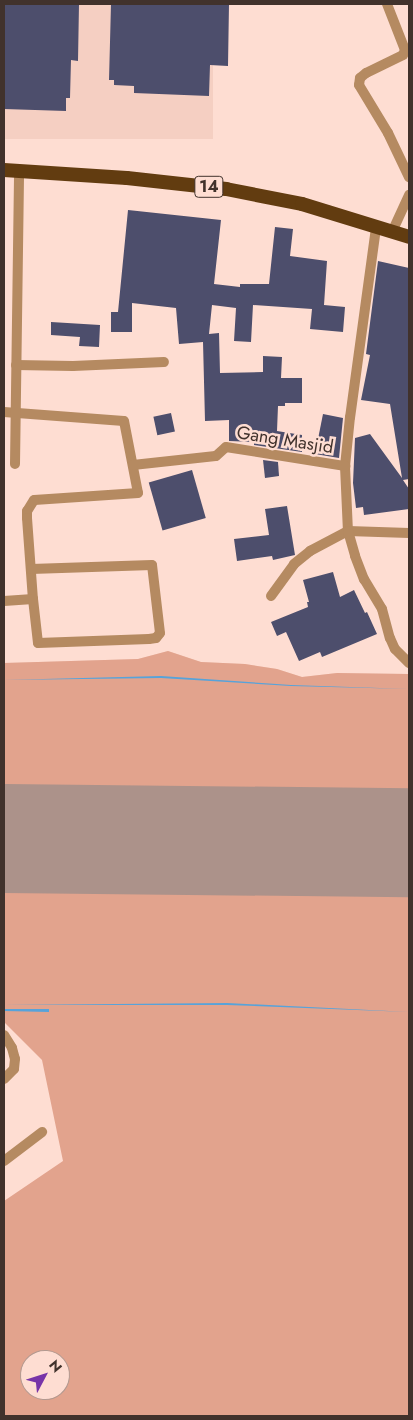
<!DOCTYPE html>
<html>
<head>
<meta charset="utf-8">
<style>
  body { margin:0 }
  #map { position:relative; width:413px; height:1420px; overflow:hidden; background:#feddd2; font-family:Jost,sans-serif }
  div>[style] { position:absolute }
  [style*='--x'] { left:calc(var(--x)*1px); top:calc(var(--y)*1px); width:calc(var(--w)*1px); rotate:calc(var(--a)*1deg) }
  .built>* { inset:0; background:#f5cfc2; transform-origin:0 0 }
  .green>* { inset:0; background:#e2a38d }
  .water>* { inset:0; background:#57a3da }
  .runway>* { height:109px; margin:-54.5px; padding:0 54.5px; transform-origin:54.5px; border-radius:54.5px; background:#ac928a }
  .building>* { inset:0; background:#4d4e6c; transform-origin:0 0 }
  .minor>* { height:10px; margin:-5px; padding:0 5px; transform-origin:5px; border-radius:5px; background:#b58a61 }
  .trunk>* { height:14px; margin:-7px; padding:0 7px; transform-origin:7px; border-radius:7px; background:#623c10 }
  span { translate:-50% -50%; white-space:nowrap; text-align:center; line-height:1.15; -webkit-text-stroke:5px #feddd2; paint-order:stroke }
  .shield-label span { padding:1px 4px; background:#feddd2; border:1px solid; border-radius:4px; -webkit-text-stroke-width:0 }
  .shield-label { font-size:16px; color:#41322c; font-weight:700 }
  .street-label { font-size:18px; color:#41322c }
  .frame { position:absolute; inset:0; border:5px solid #41322c; pointer-events:none }
  .north { position:absolute; left:20px; top:1350px; width:50px; height:50px; box-sizing:border-box; background:#feddd2; border:1px solid #b29990; border-radius:50%; rotate:50deg; font-size:14px; font-weight:700; line-height:20px; text-align:center; color:#41322c }
  .north::after { content:''; display:block; margin:auto; width:18px; height:22px; background:#7834a8; clip-path:polygon(50% 0,100% 100%,50% 72%,0 100%) }
</style>
</head>
<body>
<div id="map">
  <div class="built">
    <i style="left:4px;top:4px;width:209px;height:135px"></i>
    <i style="clip-path:polygon(168px 651px,201px 662px,245px 664px,277px 669px,302px 677px,337px 673px,409px 674px,409px 1019px,4px 1013px,4px 663px,138px 659px)"></i>
  </div>
  <div class="green">
    <i style="clip-path:polygon(168px 651px,201px 662px,245px 664px,277px 669px,302px 677px,337px 673px,409px 674px,409px 806px,4px 802px,4px 663px,138px 659px)"></i>
    <i style="clip-path:polygon(evenodd,4px 874px,409px 879px,409px 1416px,4px 1416px,4px 1201px,63px 1161px,42px 1060px,4px 1022px,4px 874px,30px 1360px,60px 1360px,60px 1390px,30px 1390px,30px 1360px)"></i>
  </div>
  <div class="water">
    <i style="clip-path:polygon(161px 676px,291px 685px,409px 689px,291px 686px,161px 678px,4px 680px)"></i>
    <i style="clip-path:polygon(227px 1003px,409px 1012px,227px 1005px,4px 1005px)"></i>
    <i style="clip-path:polygon(4px 1009px,49px 1009px,49px 1012px,4px 1011px)"></i>
  </div>
  <div class="runway">
    <i style="--x:4;--y:838;--w:405;--a:0.6"></i>
  </div>
  <div class="building">
    <i style="clip-path:polygon(4px 4px,79px 4px,78px 61px,71px 60px,70px 98px,66px 98px,66px 111px,4px 109px)"></i>
    <i style="clip-path:polygon(111px 4px,229px 4px,228px 66px,210px 65px,209px 96px,134px 93px,134px 86px,114px 85px,114px 80px,109px 80px)"></i>
    <i style="clip-path:polygon(128px 210px,221px 220px,214px 284px,240px 287px,240px 284px,269px 284px,275px 227px,293px 229px,290px 256px,327px 261px,324px 305px,345px 307px,343px 332px,310px 329px,312px 309px,253px 305px,251px 342px,234px 341px,236px 308px,212px 305px,209px 334px,219px 333px,220px 373px,263px 372px,263px 356px,282px 357px,281px 378px,302px 378px,302px 403px,285px 403px,285px 406px,278px 406px,277px 431px,302px 435px,302px 452px,254px 445px,254px 442px,229px 441px,229px 420px,205px 421px,203px 342px,179px 344px,176px 308px,132px 303px,132px 332px,111px 332px,111px 312px,118px 312px)"></i>
    <i style="clip-path:polygon(378px 261px,409px 268px,409px 479px,403px 480px,409px 489px,409px 509px,364px 515px,363px 507px,356px 508px,353px 483px,355px 438px,370px 434px,402px 478px,390px 404px,361px 400px,370px 355px,366px 354px)"></i>
    <i style="clip-path:polygon(51px 322px,100px 325px,99px 347px,79px 346px,80px 337px,51px 335px)"></i>
    <i style="left:171px;top:413px;width:19px;height:18px;rotate:78deg"></i>
    <i style="clip-path:polygon(323px 414px,343px 418px,339px 458px,315px 454px)"></i>
    <i style="clip-path:polygon(263px 460px,278px 462px,279px 476px,265px 478px)"></i>
    <i style="left:192px;top:470px;width:50px;height:45px;rotate:74deg"></i>
    <i style="clip-path:polygon(287px 506px,295px 555px,273px 560px,272px 556px,237px 561px,234px 539px,269px 535px,265px 509px)"></i>
    <i style="clip-path:polygon(333px 572px,340px 597px,354px 590px,365px 613px,367px 612px,377px 634px,322px 657px,320px 652px,299px 661px,286px 632px,277px 636px,271px 622px,308px 607px,307px 602px,309px 602px,303px 580px)"></i>
  </div>
  <div class="minor">
    <i style="--x:387;--y:4;--w:49;--a:68.6"></i>
    <i style="--x:405;--y:50;--w:5;--a:112"></i>
    <i style="--x:403;--y:55;--w:41;--a:154.1"></i>
    <i style="--x:366;--y:73;--w:8;--a:140"></i>
    <i style="--x:360;--y:78;--w:7;--a:98"></i>
    <i style="--x:359;--y:85;--w:56;--a:58.9"></i>
    <i style="--x:388;--y:133;--w:49;--a:64.5"></i>
    <i style="--x:376;--y:228;--w:191;--a:97.8"></i>
    <i style="--x:350;--y:417;--w:49;--a:95.8"></i>
    <i style="--x:345;--y:466;--w:65;--a:87.4"></i>
    <i style="--x:348;--y:531;--w:61;--a:1.9"></i>
    <i style="--x:392;--y:232;--w:41;--a:-65.3"></i>
    <i style="--x:16;--y:365;--w:57;--a:1"></i>
    <i style="--x:73;--y:366;--w:91;--a:-2.5"></i>
    <i style="--x:4;--y:412;--w:120;--a:4.3"></i>
    <i style="--x:124;--y:421;--w:73;--a:79"></i>
    <i style="--x:138;--y:493;--w:104;--a:176.1"></i>
    <i style="--x:34;--y:500;--w:13;--a:122"></i>
    <i style="--x:27;--y:511;--w:7;--a:90"></i>
    <i style="--x:27;--y:518;--w:81;--a:85.8"></i>
    <i style="--x:15;--y:464;--w:293;--a:-89.2"></i>
    <i style="--x:133;--y:465;--w:83;--a:-6.2"></i>
    <i style="--x:216;--y:456;--w:13;--a:-42"></i>
    <i style="--x:226;--y:447;--w:121;--a:9.1"></i>
    <i style="--x:271;--y:596;--w:39;--a:-54"></i>
    <i style="--x:294;--y:564;--w:21;--a:-39"></i>
    <i style="--x:310;--y:551;--w:43;--a:-27.8"></i>
    <i style="--x:348;--y:531;--w:26;--a:74"></i>
    <i style="--x:355;--y:556;--w:25;--a:69"></i>
    <i style="--x:364;--y:579;--w:35;--a:59"></i>
    <i style="--x:382;--y:609;--w:30;--a:75"></i>
    <i style="--x:390;--y:638;--w:12;--a:66"></i>
    <i style="--x:395;--y:649;--w:20;--a:45"></i>
    <i style="--x:4;--y:601;--w:29;--a:-4"></i>
    <i style="--x:33;--y:599;--w:44;--a:83.5"></i>
    <i style="--x:38;--y:643;--w:111;--a:-2.1"></i>
    <i style="--x:149;--y:639;--w:7;--a:-8"></i>
    <i style="--x:156;--y:638;--w:6;--a:-51"></i>
    <i style="--x:160;--y:633;--w:68;--a:-96.7"></i>
    <i style="--x:152;--y:565;--w:121;--a:178.1"></i>
    <i style="--x:4;--y:1035;--w:15;--a:58"></i>
    <i style="--x:12;--y:1048;--w:11;--a:75"></i>
    <i style="--x:15;--y:1059;--w:10;--a:96"></i>
    <i style="--x:14;--y:1069;--w:14;--a:135"></i>
    <i style="--x:4;--y:1161;--w:48;--a:-37.3"></i>
  </div>
  <div class="trunk">
    <i style="--x:4;--y:170;--w:123;--a:3.7"></i>
    <i style="--x:127;--y:178;--w:100;--a:6.3"></i>
    <i style="--x:226;--y:189;--w:77;--a:11.2"></i>
    <i style="--x:302;--y:204;--w:112;--a:17.1"></i>
  </div>
  <div class="shield-label">
    <span style="left:209px;top:187px">14</span>
  </div>
  <div class="street-label">
    <span style="left:285px;top:440px;rotate:9deg">Gang Masjid</span>
  </div>
  <div class="frame"></div>
  <div class="north">N</div>
</div>
</body>
</html>
